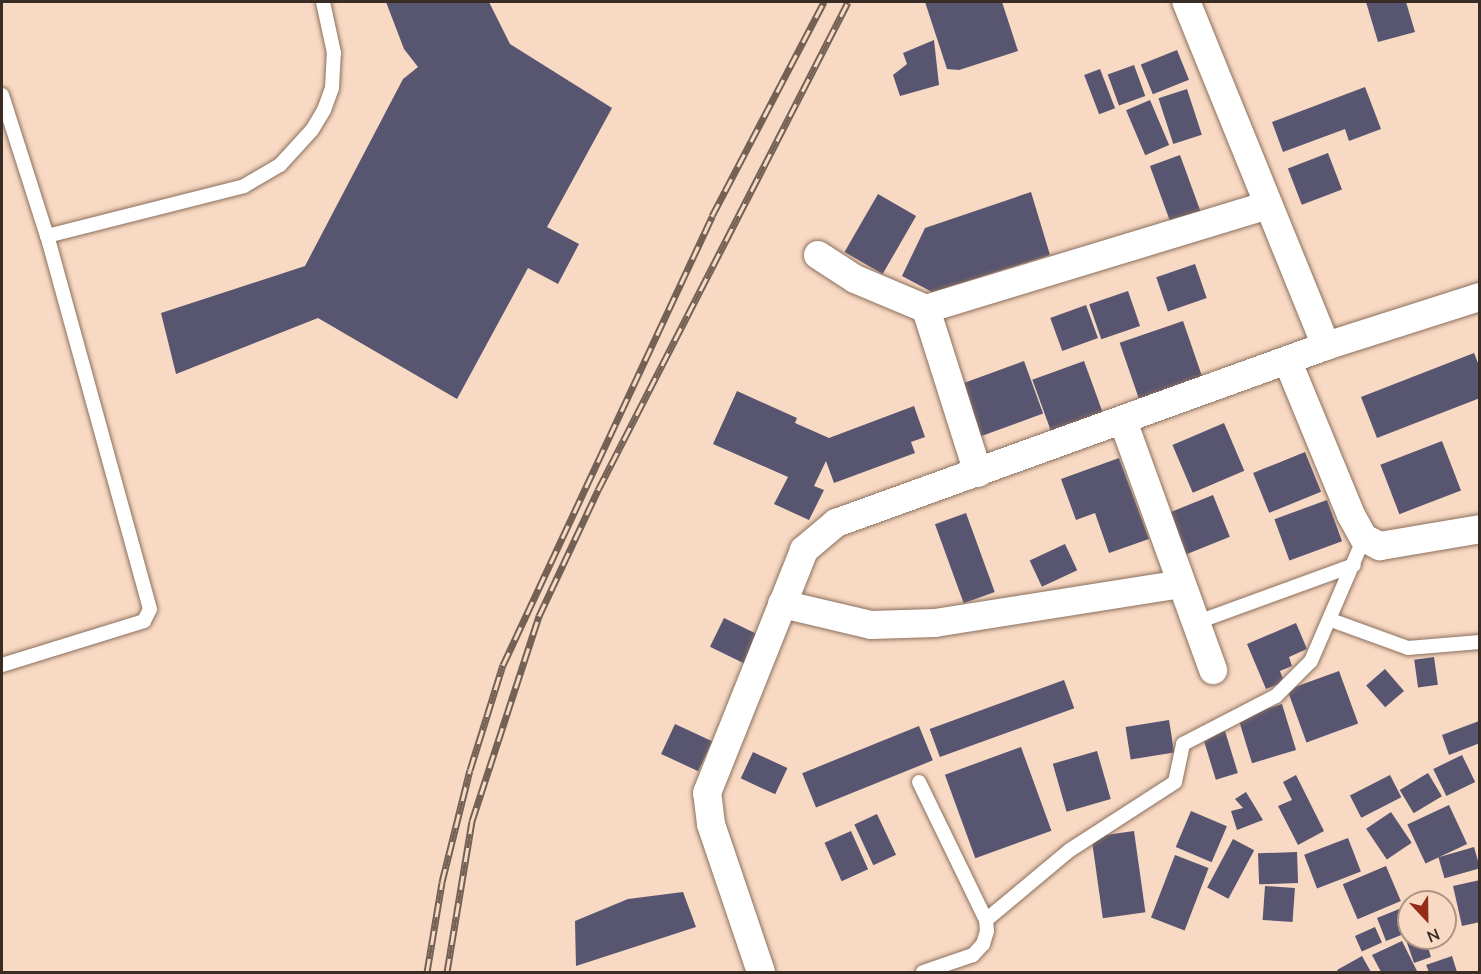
<!DOCTYPE html>
<html>
<head>
<meta charset="utf-8">
<style>
  body { margin:0 }
  #map { position:relative; width:1481px; height:974px; overflow:hidden; background:#f8d9c3; font-family:"Nunito Sans",sans-serif }
  div>[style] { position:absolute }
  [style*='--x'] { left:calc(var(--x)*1px); top:calc(var(--y)*1px); width:calc(var(--w)*1px); rotate:calc(var(--a)*1deg) }
  .building>* { inset:0; background:#585571; transform-origin:0 0 }
  .roads { filter:drop-shadow(0 0 2px #8a6f5c) drop-shadow(0 0 2px #8a6f5c) }
  .lane>* { height:14px; margin:-7px; padding:0 7px; transform-origin:7px; border-radius:7px; background:#fff }
  .street>* { height:28px; margin:-14px; padding:0 14px; transform-origin:14px; border-radius:14px; background:#fff }
  .rail>* { height:7px; margin-top:-3.5px; transform-origin:0; background:repeating-linear-gradient(90deg,#f8d9c3 0 14px,#736155 0 28px); box-sizing:border-box; border-block:2px solid #736155 }
  span { translate:-50% -50%; white-space:nowrap; text-align:center; line-height:1.15; -webkit-text-stroke:6px #f8d9c3; paint-order:stroke }
  .frame { position:absolute; inset:0; border:3px solid #382c24; pointer-events:none }
  .north { position:absolute; left:1397px; top:890px; width:60px; height:60px; box-sizing:border-box; background:#f8d9c3; border:2px solid #ab9483; border-radius:50%; rotate:158deg; font-size:16px; font-weight:700; line-height:24px; text-align:center; color:#382c24 }
  .north::after { content:''; display:block; margin:auto; width:21px; height:27px; background:#952c1a; clip-path:polygon(50% 0,100% 100%,50% 72%,0 100%) }
</style>
</head>
<body>
<div id="map">
  <div class="building">
    <i style="clip-path:polygon(386px 2px,489px 2px,510px 44px,612px 108px,547px 227px,579px 244px,558px 284px,528px 268px,457px 399px,318px 318px,176px 374px,161px 313px,305px 266px,403px 79px,418px 67px,404px 49px)"></i>
    <i style="clip-path:polygon(925px 2px,1002px 2px,1018px 51px,959px 70px,947px 69px)"></i>
    <i style="clip-path:polygon(1366px 2px,1406px 2px,1415px 32px,1378px 42px)"></i>
    <i style="clip-path:polygon(934px 40px,939px 85px,900px 96px,893px 75px,907px 64px,903px 53px)"></i>
    <i style="left:1177px;top:50px;width:32px;height:39px;rotate:68deg"></i>
    <i style="left:1134px;top:65px;width:33px;height:28px;rotate:70deg"></i>
    <i style="left:1100px;top:69px;width:42px;height:17px;rotate:69deg"></i>
    <i style="clip-path:polygon(1365px 87px,1381px 129px,1349px 141px,1345px 129px,1283px 152px,1272px 122px)"></i>
    <i style="left:1187px;top:89px;width:48px;height:30px;rotate:72deg"></i>
    <i style="left:1150px;top:100px;width:49px;height:26px;rotate:67deg"></i>
    <i style="left:1328px;top:153px;width:39px;height:43px;rotate:69deg"></i>
    <i style="left:1180px;top:155px;width:63px;height:32px;rotate:70deg"></i>
    <i style="clip-path:polygon(1031px 192px,1050px 255px,932px 292px,902px 276px,925px 228px)"></i>
    <i style="left:878px;top:194px;width:44px;height:67px;rotate:30deg"></i>
    <i style="left:1195px;top:264px;width:36px;height:41px;rotate:71deg"></i>
    <i style="left:1128px;top:291px;width:37px;height:41px;rotate:71deg"></i>
    <i style="left:1086px;top:305px;width:35px;height:38px;rotate:70deg"></i>
    <i style="left:1183px;top:321px;width:61px;height:67px;rotate:71deg"></i>
    <i style="clip-path:polygon(1474px 353px,1480px 368px,1480px 398px,1377px 438px,1361px 397px)"></i>
    <i style="left:1024px;top:361px;width:56px;height:75px;rotate:70deg"></i>
    <i style="left:1084px;top:361px;width:59px;height:55px;rotate:70deg"></i>
    <i style="clip-path:polygon(737px 391px,797px 418px,795px 423px,829px 438px,914px 406px,925px 437px,911px 442px,915px 453px,834px 483px,826px 461px,814px 486px,824px 490px,809px 520px,774px 504px,788px 477px,713px 444px)"></i>
    <i style="left:1224px;top:423px;width:52px;height:56px;rotate:67deg"></i>
    <i style="left:1442px;top:441px;width:53px;height:66px;rotate:69deg"></i>
    <i style="left:1305px;top:452px;width:43px;height:56px;rotate:68deg"></i>
    <i style="clip-path:polygon(1119px 458px,1149px 539px,1109px 553px,1095px 513px,1076px 520px,1061px 479px)"></i>
    <i style="left:1213px;top:495px;width:45px;height:56px;rotate:68deg"></i>
    <i style="left:1327px;top:500px;width:44px;height:56px;rotate:70deg"></i>
    <i style="left:966px;top:513px;width:84px;height:33px;rotate:70deg"></i>
    <i style="left:1065px;top:544px;width:29px;height:39px;rotate:65deg"></i>
    <i style="left:724px;top:618px;width:41px;height:32px;rotate:26deg"></i>
    <i style="clip-path:polygon(1296px 623px,1307px 649px,1289px 657px,1292px 666px,1280px 671px,1284px 682px,1266px 689px,1247px 644px)"></i>
    <i style="left:1434px;top:657px;width:28px;height:20px;rotate:82deg"></i>
    <i style="left:1385px;top:669px;width:29px;height:25px;rotate:49deg"></i>
    <i style="left:1339px;top:671px;width:56px;height:55px;rotate:70deg"></i>
    <i style="left:1064px;top:680px;width:30px;height:143px;rotate:70deg"></i>
    <i style="left:1282px;top:704px;width:48px;height:46px;rotate:73deg"></i>
    <i style="left:1169px;top:720px;width:33px;height:44px;rotate:81deg"></i>
    <i style="clip-path:polygon(1479px 721px,1480px 743px,1449px 755px,1442px 735px)"></i>
    <i style="left:675px;top:724px;width:41px;height:33px;rotate:25deg"></i>
    <i style="left:919px;top:726px;width:37px;height:126px;rotate:68deg"></i>
    <i style="left:1225px;top:731px;width:44px;height:23px;rotate:73deg"></i>
    <i style="left:1021px;top:747px;width:89px;height:81px;rotate:70deg"></i>
    <i style="left:1097px;top:751px;width:50px;height:46px;rotate:74deg"></i>
    <i style="left:753px;top:752px;width:38px;height:29px;rotate:25deg"></i>
    <i style="left:1462px;top:755px;width:30px;height:32px;rotate:64deg"></i>
    <i style="left:1428px;top:773px;width:27px;height:33px;rotate:59deg"></i>
    <i style="clip-path:polygon(1296px 775px,1324px 831px,1298px 845px,1278px 806px,1292px 800px,1283px 782px)"></i>
    <i style="left:1390px;top:775px;width:25px;height:45px;rotate:63deg"></i>
    <i style="clip-path:polygon(1246px 792px,1263px 820px,1237px 830px,1231px 811px,1243px 808px,1235px 799px)"></i>
    <i style="left:1449px;top:805px;width:43px;height:46px;rotate:65deg"></i>
    <i style="left:1191px;top:811px;width:39px;height:39px;rotate:23deg"></i>
    <i style="left:1391px;top:812px;width:37px;height:30px;rotate:56deg"></i>
    <i style="left:877px;top:814px;width:45px;height:25px;rotate:65deg"></i>
    <i style="left:851px;top:831px;width:42px;height:29px;rotate:66deg"></i>
    <i style="left:1134px;top:831px;width:82px;height:43px;rotate:82deg"></i>
    <i style="left:1348px;top:838px;width:36px;height:47px;rotate:69deg"></i>
    <i style="left:1233px;top:839px;width:24px;height:55px;rotate:28deg"></i>
    <i style="left:1474px;top:847px;width:22px;height:37px;rotate:74deg"></i>
    <i style="left:1297px;top:852px;width:31px;height:39px;rotate:88deg"></i>
    <i style="left:1175px;top:855px;width:36px;height:67px;rotate:21deg"></i>
    <i style="left:1386px;top:866px;width:38px;height:47px;rotate:67deg"></i>
    <i style="clip-path:polygon(1480px 880px,1480px 922px,1462px 926px,1453px 886px)"></i>
    <i style="left:1265px;top:886px;width:30px;height:34px;rotate:4deg"></i>
    <i style="clip-path:polygon(683px 892px,696px 927px,576px 966px,575px 921px,628px 899px)"></i>
    <i style="clip-path:polygon(1440px 895px,1442px 902px,1418px 902px,1418px 901px)"></i>
    <i style="clip-path:polygon(1409px 905px,1409px 932px,1386px 941px,1377px 918px)"></i>
    <i style="left:1375px;top:927px;width:17px;height:22px;rotate:66deg"></i>
    <i style="clip-path:polygon(1425px 938px,1431px 957px,1414px 963px,1406px 940px)"></i>
    <i style="clip-path:polygon(1402px 941px,1417px 971px,1381px 972px,1372px 955px)"></i>
    <i style="clip-path:polygon(1362px 956px,1371px 972px,1338px 972px,1337px 970px)"></i>
    <i style="clip-path:polygon(1452px 956px,1457px 972px,1429px 972px,1426px 965px)"></i>
  </div>
  <div class="roads">
    <div class="lane">
      <i style="--x:2;--y:95;--w:148;--a:72.3"></i>
      <i style="--x:47;--y:236;--w:203;--a:-14.2"></i>
      <i style="--x:244;--y:186;--w:42;--a:-30.3"></i>
      <i style="--x:280;--y:165;--w:47;--a:-47.6"></i>
      <i style="--x:312;--y:130;--w:23;--a:-59"></i>
      <i style="--x:324;--y:110;--w:23;--a:-70"></i>
      <i style="--x:332;--y:88;--w:35;--a:-87"></i>
      <i style="--x:334;--y:53;--w:52;--a:-102.2"></i>
      <i style="--x:1331;--y:620;--w:82;--a:20"></i>
      <i style="--x:1408;--y:648;--w:72;--a:-4.8"></i>
      <i style="--x:1195;--y:623;--w:169;--a:-20"></i>
      <i style="--x:2;--y:665;--w:149;--a:-17.2"></i>
      <i style="--x:144;--y:621;--w:13;--a:-63"></i>
      <i style="--x:150;--y:609;--w:387;--a:-105.4"></i>
      <i style="--x:919;--y:782;--w:153;--a:64.1"></i>
      <i style="--x:986;--y:920;--w:11;--a:85"></i>
      <i style="--x:987;--y:931;--w:14;--a:107"></i>
      <i style="--x:983;--y:944;--w:15;--a:132"></i>
      <i style="--x:973;--y:955;--w:53;--a:161.2"></i>
      <i style="--x:986;--y:920;--w:109;--a:-39.8"></i>
      <i style="--x:1070;--y:850;--w:125;--a:-32.9"></i>
      <i style="--x:1175;--y:782;--w:39;--a:-78"></i>
      <i style="--x:1183;--y:744;--w:105;--a:-27.3"></i>
      <i style="--x:1276;--y:696;--w:49;--a:-45"></i>
      <i style="--x:1311;--y:661;--w:134;--a:-66.7"></i>
    </div>
    <div class="street">
      <i style="--x:818;--y:255;--w:44;--a:33"></i>
      <i style="--x:855;--y:279;--w:77;--a:22.9"></i>
      <i style="--x:926;--y:309;--w:358;--a:-16.9"></i>
      <i style="--x:926;--y:309;--w:172;--a:72.4"></i>
      <i style="--x:1326;--y:346;--w:162;--a:-17.7"></i>
      <i style="--x:1288;--y:362;--w:165;--a:67.6"></i>
      <i style="--x:1351;--y:515;--w:26;--a:61"></i>
      <i style="--x:1364;--y:538;--w:18;--a:27"></i>
      <i style="--x:1380;--y:546;--w:101;--a:-9.6"></i>
      <i style="--x:1123;--y:421;--w:265;--a:70.1"></i>
      <i style="--x:782;--y:604;--w:91;--a:13.3"></i>
      <i style="--x:871;--y:625;--w:64;--a:-1.8"></i>
      <i style="--x:935;--y:623;--w:248;--a:-9"></i>
      <i style="--x:761;--y:972;--w:156;--a:-108.7"></i>
      <i style="--x:711;--y:824;--w:31;--a:-97"></i>
      <i style="--x:707;--y:793;--w:262;--a:-68.2"></i>
      <i style="--x:804;--y:550;--w:42;--a:-40.2"></i>
      <i style="--x:836;--y:523;--w:521;--a:-19.86"></i>
      <i style="--x:1326;--y:346;--w:371;--a:-112.1"></i>
    </div>
  </div>
  <div class="rail">
    <i style="--x:427;--y:972;--w:91;--a:-80.5"></i>
    <i style="--x:442;--y:882;--w:115;--a:-76"></i>
    <i style="--x:470;--y:770;--w:110;--a:-72.6"></i>
    <i style="--x:503;--y:665;--w:495;--a:-65"></i>
    <i style="--x:712;--y:216;--w:242;--a:-62.4"></i>
    <i style="--x:447;--y:972;--w:153;--a:-80.6"></i>
    <i style="--x:472;--y:821;--w:216;--a:-71.9"></i>
    <i style="--x:539;--y:616;--w:139;--a:-64.9"></i>
    <i style="--x:598;--y:490;--w:548;--a:-62.87"></i>
  </div>
  <div class="frame"></div>
  <div class="north">N</div>
</div>
</body>
</html>
